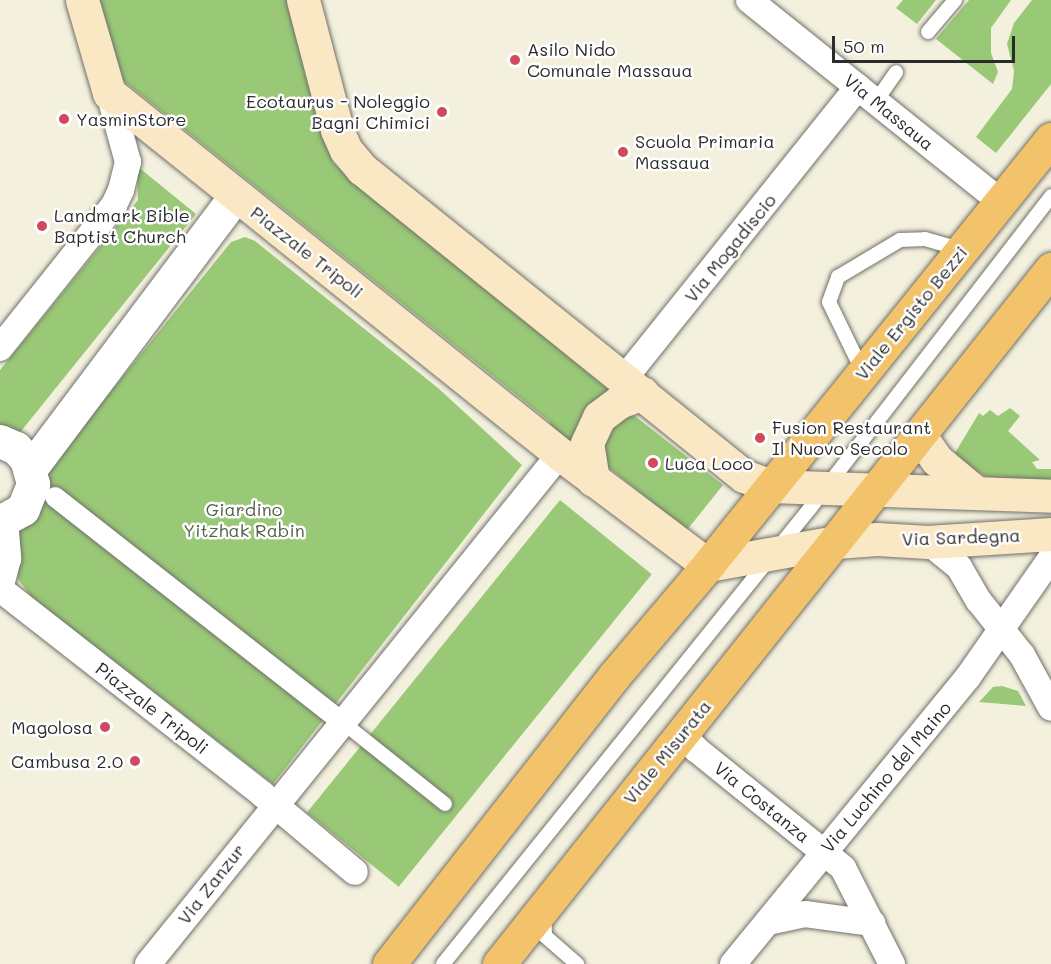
<!DOCTYPE html>
<html>
<head>
<meta charset="utf-8">
<style>
  body { margin:0 }
  #map { position:relative; width:1051px; height:964px; overflow:hidden; background:#f3f0de; font-family:Mali,sans-serif }
  div>[style] { position:absolute }
  [style*='--x'] { left:calc(var(--x)*1px); top:calc(var(--y)*1px); width:calc(var(--w)*1px); rotate:calc(var(--a)*1deg) }
  .green>* { inset:0; background:#99c877; transform-origin:0 0 }
  .roads { filter:drop-shadow(0 0 2px #71706a) drop-shadow(0 0 2px #71706a) }
  .service>* { height:14px; margin:-7px; padding:0 7px; transform-origin:7px; border-radius:7px; background:#fff }
  .pedestrian>* { height:20px; margin:-10px; padding:0 10px; transform-origin:10px; border-radius:10px; background:#fff }
  .minor>* { height:26px; margin:-13px; padding:0 13px; transform-origin:13px; border-radius:13px; background:#fff }
  .tertiary>* { height:33px; margin:-16.5px; padding:0 16.5px; transform-origin:16.5px; border-radius:16.5px; background:#fff }
  .secondary>* { height:33px; margin:-16.5px; padding:0 16.5px; transform-origin:16.5px; border-radius:16.5px; background:#fae7c3 }
  .primary>* { height:33px; margin:-16.5px; padding:0 16.5px; transform-origin:16.5px; border-radius:16.5px; background:#f2c36a }
  .dots>* { width:16px; height:16px; translate:-50% -50%; box-sizing:border-box; border:3px solid #fff; border-radius:50% }
  span { translate:-50% -50%; white-space:nowrap; text-align:center; line-height:1.15; -webkit-text-stroke:5px #fff; paint-order:stroke }
  .poi-label { font-size:18px; color:#2b2b2b }
  .left { translate:0 -50%; text-align:left }
  .right { translate:-100% -50%; text-align:right }
  .street-label { font-size:18px; color:#2b2b2b }
  .park-label { font-size:18px; color:#526246 }
  .scale { position:absolute; left:832px; top:36px; width:183px; height:27px; box-sizing:border-box; border:3px solid #2b2b2b; border-top:0; padding-left:8px; font-size:18px; line-height:21px; white-space:nowrap; color:#2b2b2b; -webkit-text-stroke:4px #fff; paint-order:stroke }
</style>
</head>
<body>
<div id="map">
  <div class="green">
    <i style="clip-path:polygon(92px 0,290px 0,333px 163px,610px 391px,574px 449px,556px 436px,549px 421px,115px 74px)"></i>
    <i style="clip-path:polygon(903px 0,936px 0,917px 24px,896px 8px)"></i>
    <i style="clip-path:polygon(969px 0,1011px 0,991px 28px,991px 53px,998px 72px,993px 84px,936px 39px)"></i>
    <i style="clip-path:polygon(1032px 0,1051px 0,1051px 84px,996px 153px,976px 137px,1012px 89px,1014px 71px,1007px 44px,1014px 23px)"></i>
    <i style="clip-path:polygon(137px 166px,196px 214px,18px 435px,0 428px,0 370px,138px 200px)"></i>
    <i style="clip-path:polygon(245px 237px,255px 241px,438px 388px,522px 465px,273px 784px,32px 598px,18px 579px,14px 533px,43px 464px,75px 436px,231px 242px)"></i>
    <i style="clip-path:polygon(1010px 408px,1020px 416px,1008px 431px,1040px 460px,1032px 462px,1037px 469px,1051px 469px,1051px 482px,987px 477px,952px 458px,979px 413px,983px 416px,990px 410px,998px 416px)"></i>
    <i style="clip-path:polygon(627px 410px,723px 485px,687px 530px,598px 459px,593px 445px)"></i>
    <i style="left:560px;top:500px;width:118px;height:402px;rotate:39deg"></i>
    <i style="clip-path:polygon(1002px 686px,1018px 691px,1026px 706px,979px 702px,993px 687px)"></i>
  </div>
  <div class="roads">
    <div class="service">
      <i style="--x:928;--y:32;--w:42;--a:-49.8"></i>
      <i style="--x:876;--y:101;--w:35;--a:-55"></i>
      <i style="--x:863;--y:372;--w:78;--a:-115.9"></i>
      <i style="--x:829;--y:302;--w:27;--a:-70"></i>
      <i style="--x:838;--y:277;--w:72;--a:-30.8"></i>
      <i style="--x:900;--y:240;--w:25;--a:-2"></i>
      <i style="--x:925;--y:239;--w:37;--a:16"></i>
      <i style="--x:341;--y:721;--w:133;--a:38.6"></i>
      <i style="--x:544;--y:915;--w:21;--a:87"></i>
      <i style="--x:545;--y:936;--w:43;--a:41.2"></i>
      <i style="--x:443;--y:964;--w:587;--a:-51.16"></i>
      <i style="--x:811;--y:507;--w:393;--a:-52.3"></i>
    </div>
    <div class="pedestrian">
      <i style="--x:55;--y:497;--w:363;--a:38.1"></i>
    </div>
    <div class="minor">
      <i style="--x:749;--y:0;--w:323;--a:38.7"></i>
      <i style="--x:0;--y:348;--w:183;--a:-51.4"></i>
      <i style="--x:114;--y:205;--w:17;--a:-65"></i>
      <i style="--x:121;--y:190;--w:29;--a:-76"></i>
      <i style="--x:128;--y:162;--w:72;--a:-105.4"></i>
      <i style="--x:624;--y:379;--w:374;--a:-51.3"></i>
      <i style="--x:5;--y:521;--w:38;--a:85"></i>
      <i style="--x:8;--y:559;--w:31;--a:105"></i>
      <i style="--x:0;--y:589;--w:333;--a:38"></i>
      <i style="--x:262;--y:794;--w:121;--a:40"></i>
      <i style="--x:928;--y:542;--w:40;--a:39"></i>
      <i style="--x:959;--y:567;--w:39;--a:60"></i>
      <i style="--x:979;--y:601;--w:69;--a:51.5"></i>
      <i style="--x:1022;--y:655;--w:60;--a:61.3"></i>
      <i style="--x:682;--y:734;--w:22;--a:47"></i>
      <i style="--x:697;--y:750;--w:188;--a:38.9"></i>
      <i style="--x:843;--y:868;--w:108;--a:63"></i>
      <i style="--x:768;--y:922;--w:38;--a:-12"></i>
      <i style="--x:805;--y:914;--w:68;--a:7.7"></i>
      <i style="--x:148;--y:964;--w:656;--a:-51.07"></i>
      <i style="--x:733;--y:964;--w:371;--a:-50.7"></i>
      <i style="--x:968;--y:677;--w:145;--a:-55.1"></i>
    </div>
    <div class="tertiary">
      <i style="--x:0;--y:441;--w:17;--a:24"></i>
      <i style="--x:16;--y:448;--w:15;--a:48"></i>
      <i style="--x:26;--y:459;--w:26;--a:74"></i>
      <i style="--x:33;--y:484;--w:27;--a:112"></i>
      <i style="--x:23;--y:509;--w:26;--a:151"></i>
      <i style="--x:31;--y:468;--w:340;--a:-53.1"></i>
    </div>
    <div class="secondary">
      <i style="--x:82;--y:0;--w:97;--a:73.8"></i>
      <i style="--x:109;--y:93;--w:578;--a:38.68"></i>
      <i style="--x:560;--y:454;--w:185;--a:36.9"></i>
      <i style="--x:708;--y:565;--w:130;--a:-10.2"></i>
      <i style="--x:836;--y:542;--w:41;--a:-4.2"></i>
      <i style="--x:877;--y:539;--w:51;--a:3.4"></i>
      <i style="--x:928;--y:542;--w:123;--a:-3.7"></i>
      <i style="--x:303;--y:0;--w:134;--a:75.3"></i>
      <i style="--x:337;--y:130;--w:22;--a:66"></i>
      <i style="--x:346;--y:150;--w:25;--a:50"></i>
      <i style="--x:362;--y:169;--w:490;--a:38.8"></i>
      <i style="--x:744;--y:476;--w:29;--a:20"></i>
      <i style="--x:771;--y:486;--w:280;--a:2"></i>
      <i style="--x:920;--y:436;--w:29;--a:55"></i>
      <i style="--x:937;--y:460;--w:50;--a:40.1"></i>
      <i style="--x:593;--y:480;--w:37;--a:-99"></i>
      <i style="--x:587;--y:443;--w:29;--a:-65"></i>
      <i style="--x:599;--y:417;--w:25;--a:-37"></i>
      <i style="--x:619;--y:402;--w:25;--a:-21"></i>
    </div>
    <div class="primary">
      <i style="--x:389;--y:964;--w:365;--a:-52"></i>
      <i style="--x:614;--y:676;--w:145;--a:-49.7"></i>
      <i style="--x:708;--y:565;--w:547;--a:-51.16"></i>
      <i style="--x:499;--y:964;--w:888;--a:-51.54"></i>
    </div>
  </div>
  <div class="dots">
    <i style="left:515px;top:60px;background:#d1495b"></i>
    <i style="left:442px;top:112px;background:#d1495b"></i>
    <i style="left:64px;top:119px;background:#d1495b"></i>
    <i style="left:623px;top:152px;background:#d1495b"></i>
    <i style="left:42px;top:226px;background:#d1495b"></i>
    <i style="left:760px;top:438px;background:#d1495b"></i>
    <i style="left:653px;top:463px;background:#d1495b"></i>
    <i style="left:105px;top:727px;background:#d1495b"></i>
    <i style="left:135px;top:761px;background:#d1495b"></i>
  </div>
  <div class="poi-label">
    <span class="left" style="left:527px;top:60px">Asilo Nido<br>Comunale Massaua</span>
    <span class="right" style="left:430px;top:112px">Ecotaurus - Noleggio<br>Bagni Chimici</span>
    <span class="left" style="left:76px;top:119px">YasminStore</span>
    <span class="left" style="left:635px;top:152px">Scuola Primaria<br>Massaua</span>
    <span class="left" style="left:54px;top:226px">Landmark Bible<br>Baptist Church</span>
    <span class="left" style="left:772px;top:438px">Fusion Restaurant<br>Il Nuovo Secolo</span>
    <span class="left" style="left:665px;top:463px">Luca Loco</span>
    <span class="right" style="left:93px;top:727px">Magolosa</span>
    <span class="right" style="left:123px;top:761px">Cambusa 2.0</span>
  </div>
  <div class="street-label">
    <span style="left:889px;top:112px;rotate:39deg">Via Massaua</span>
    <span style="left:730px;top:248px;rotate:-51deg">Via Mogadiscio</span>
    <span style="left:307px;top:252px;rotate:38deg">Piazzale Tripoli</span>
    <span style="left:911px;top:313px;rotate:-51deg">Viale Ergisto Bezzi</span>
    <span style="left:961px;top:537px;rotate:-2deg">Via Sardegna</span>
    <span style="left:152px;top:708px;rotate:38deg">Piazzale Tripoli</span>
    <span style="left:667px;top:752px;rotate:-51deg">Viale Misurata</span>
    <span style="left:886px;top:777px;rotate:-50deg">Via Luchino del Maino</span>
    <span style="left:762px;top:802px;rotate:39deg">Via Costanza</span>
    <span style="left:211px;top:884px;rotate:-52deg">Via Zanzur</span>
  </div>
  <div class="park-label">
    <span style="left:244px;top:520px">Giardino<br>Yitzhak Rabin</span>
  </div>
  <div class="scale">50 m</div>
</div>
</body>
</html>
